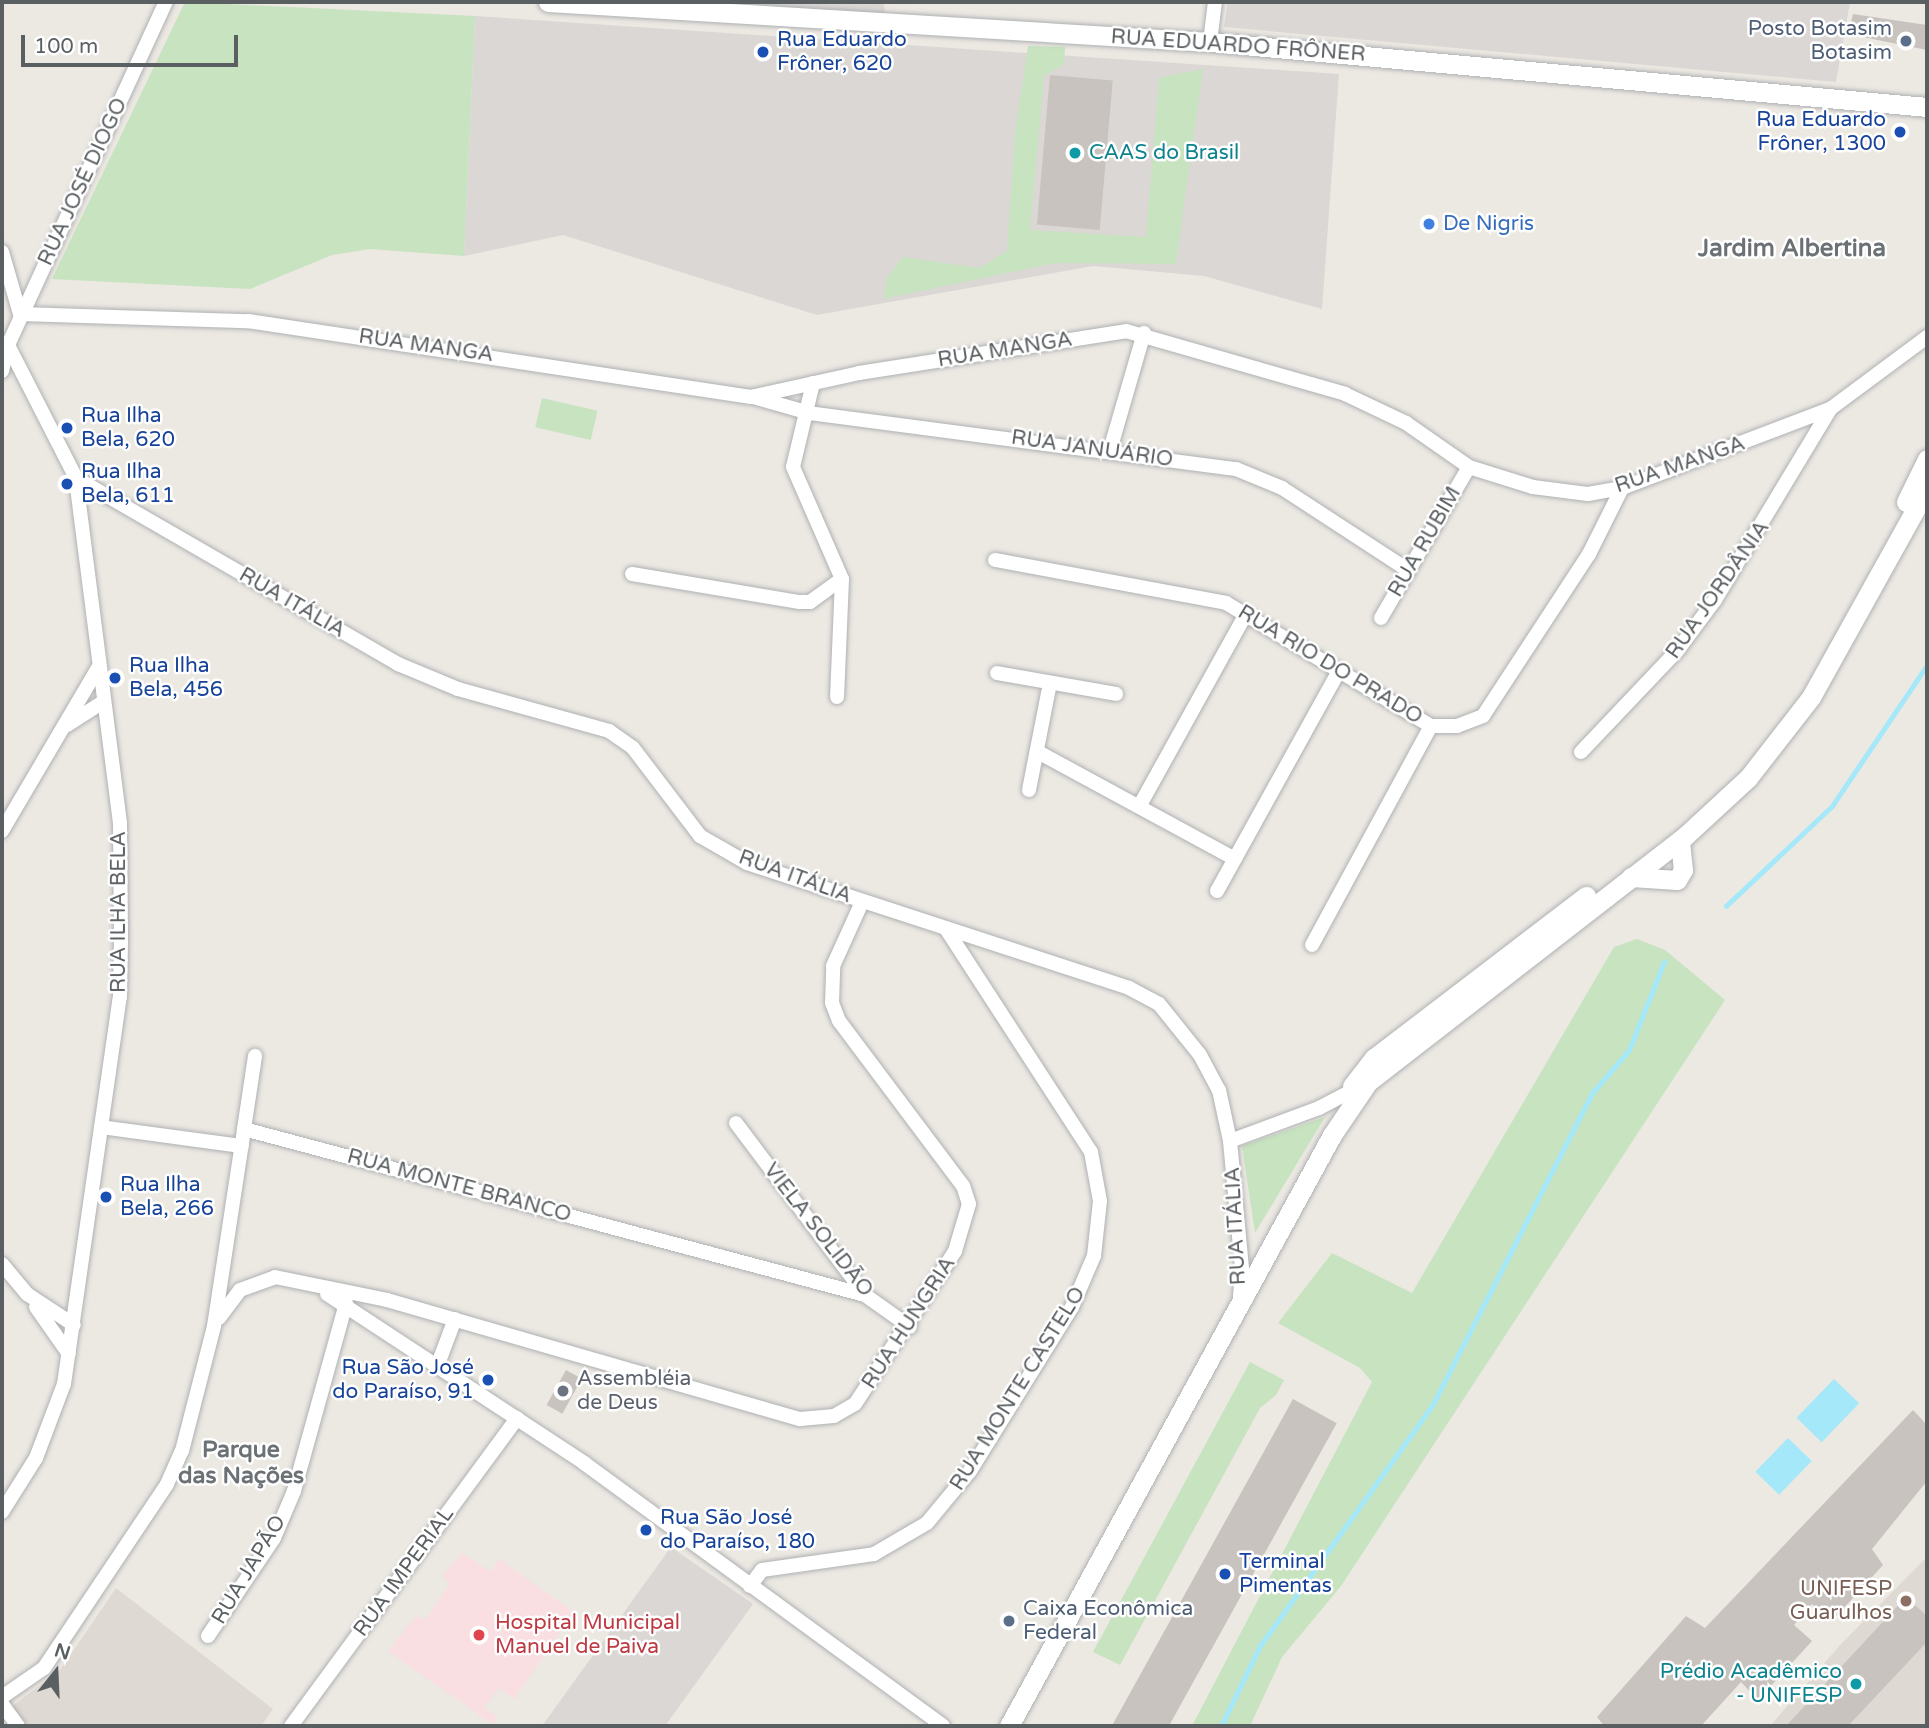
<!DOCTYPE html>
<html>
<head>
<meta charset="utf-8">
<style>
  body { margin:0 }
  #map { position:relative; width:1929px; height:1728px; overflow:hidden; background:#ece8e2; font-family:"Varela Round",sans-serif }
  div>[style] { position:absolute }
  [style*='--x'] { left:calc(var(--x)*1px); top:calc(var(--y)*1px); width:calc(var(--w)*1px); rotate:calc(var(--a)*1deg) }
  .industrial>* { inset:0; background:#dbd7d4 }
  .education>* { inset:0; background:#dfd9d3 }
  .medical>* { inset:0; background:#f9dee2 }
  .green>* { inset:0; background:#c7e3c0; transform-origin:0 0 }
  .water>* { inset:0; background:#a5e8f9; transform-origin:0 0 }
  .stream>* { height:4.5px; margin:-2.25px; padding:0 2.25px; transform-origin:2.25px; border-radius:2.25px; background:#a5e8f9 }
  .building>* { inset:0; background:#c8c3bf; transform-origin:0 0 }
  .roads { filter:drop-shadow(0 0 2px #aeb1b4) drop-shadow(0 0 2px #aeb1b4) }
  .street>* { height:14px; margin:-7px; padding:0 7px; transform-origin:7px; border-radius:7px; background:#fff }
  .secondary>* { height:19px; margin:-9.5px; padding:0 9.5px; transform-origin:9.5px; border-radius:9.5px; background:#fff }
  .dots>* { width:19px; height:19px; translate:-50% -50%; box-sizing:border-box; border:4px solid #fff; border-radius:50% }
  span { translate:-50% -50%; white-space:nowrap; text-align:center; line-height:1.15; -webkit-text-stroke:5px #fff; paint-order:stroke }
  .service-label { font-size:21px; color:#4e5e75 }
  .right { translate:-100% -50%; text-align:right }
  .left { translate:0 -50%; text-align:left }
  .transit-label { font-size:21px; color:#164399 }
  .street-label { font-size:21px; color:#5a5f62 }
  .culture-label { font-size:21px; color:#0d838f }
  .shop-label { font-size:21px; color:#366cbe }
  .worship-label { font-size:21px; color:#5b616d }
  .education-label { font-size:21px; color:#785e54 }
  .health-label { font-size:21px; color:#be3a42 }
  .neighbourhood-label { font-size:23px; color:#6b7174; font-weight:700 }
  .quarter-label { font-size:24px; color:#6b7174; font-weight:700 }
  .frame { position:absolute; inset:0; border:4px solid #5a5f62; pointer-events:none }
  .north { position:absolute; left:21px; top:1637px; width:70px; height:70px; -webkit-text-stroke:5px #fff; paint-order:stroke; rotate:18deg; font-size:19px; font-weight:700; line-height:28px; text-align:center; color:#5a5f62 }
  .north::after { content:''; display:block; margin:auto; width:24px; height:32px; background:#5a5f62; clip-path:polygon(50% 0,100% 100%,50% 72%,0 100%) }
  .scale { position:absolute; left:21px; top:35px; width:217px; height:32px; box-sizing:border-box; border:4px solid #5a5f62; border-top:0; padding-left:9px; font-size:21px; line-height:24px; white-space:nowrap; color:#5a5f62; -webkit-text-stroke:5px #fff; paint-order:stroke }
</style>
</head>
<body>
<div id="map">
  <div class="industrial">
    <i style="clip-path:polygon(674px 2px,883px 2px,886px 15px)"></i>
    <i style="clip-path:polygon(1228px 2px,1850px 2px,1836px 82px,1224px 27px)"></i>
    <i style="clip-path:polygon(475px 16px,1339px 74px,1322px 309px,1204px 276px,1093px 266px,817px 315px,563px 235px,464px 256px)"></i>
    <i style="clip-path:polygon(671px 1547px,753px 1604px,665px 1726px,542px 1726px)"></i>
  </div>
  <div class="education">
    <i style="clip-path:polygon(1927px 1557px,1927px 1726px,1770px 1726px,1840px 1645px)"></i>
    <i style="clip-path:polygon(116px 1588px,273px 1709px,261px 1726px,22px 1726px,10px 1708px,60px 1670px)"></i>
  </div>
  <div class="medical">
    <i style="clip-path:polygon(462px 1553px,491px 1572px,499px 1559px,574px 1612px,514px 1699px,499px 1688px,484px 1707px,497px 1717px,492px 1724px,388px 1651px,416px 1616px,425px 1620px,450px 1583px,442px 1576px)"></i>
  </div>
  <div class="green">
    <i style="clip-path:polygon(185px 2px,475px 16px,464px 256px,370px 249px,332px 255px,250px 289px,52px 279px)"></i>
    <i style="clip-path:polygon(1028px 46px,1065px 47px,1064px 64px,1044px 76px,1030px 230px,1146px 237px,1159px 78px,1203px 69px,1176px 264px,1055px 263px,883px 299px,888px 276px,903px 257px,979px 268px,1007px 251px,1015px 133px)"></i>
    <i style="left:542px;top:398px;width:57px;height:30px;rotate:13deg"></i>
    <i style="clip-path:polygon(1637px 939px,1665px 950px,1725px 1000px,1341px 1586px,1282px 1657px,1250px 1726px,1192px 1726px,1372px 1382px,1360px 1368px,1278px 1323px,1332px 1253px,1412px 1293px,1614px 947px)"></i>
    <i style="clip-path:polygon(1325px 1117px,1255px 1233px,1242px 1146px)"></i>
    <i style="clip-path:polygon(1250px 1362px,1284px 1380px,1276px 1395px,1260px 1408px,1120px 1665px,1093px 1652px)"></i>
  </div>
  <div class="water">
    <i style="left:1834px;top:1379px;width:35px;height:54px;rotate:44deg"></i>
    <i style="left:1788px;top:1438px;width:33px;height:47px;rotate:44deg"></i>
  </div>
  <div class="stream">
    <i style="--x:1726;--y:906;--w:146;--a:-43.3"></i>
    <i style="--x:1832;--y:806;--w:170;--a:-56"></i>
    <i style="--x:1221;--y:1726;--w:89;--a:-64"></i>
    <i style="--x:1260;--y:1646;--w:295;--a:-54.4"></i>
    <i style="--x:1432;--y:1406;--w:353;--a:-62.9"></i>
    <i style="--x:1593;--y:1092;--w:55;--a:-49.4"></i>
    <i style="--x:1629;--y:1050;--w:95;--a:-68.3"></i>
  </div>
  <div class="building">
    <i style="clip-path:polygon(1853px 14px,1927px 25px,1927px 50px,1848px 34px)"></i>
    <i style="left:1050px;top:75px;width:63px;height:150px;rotate:5deg"></i>
    <i style="left:566px;top:1370px;width:18px;height:40px;rotate:29deg"></i>
    <i style="left:1293px;top:1399px;width:50px;height:373px;rotate:29deg"></i>
    <i style="clip-path:polygon(1913px 1410px,1927px 1425px,1927px 1481px,1872px 1549px,1883px 1565px,1832px 1621px,1812px 1604px,1794px 1625px,1812px 1641px,1758px 1700px,1741px 1682px,1701px 1726px,1604px 1726px,1597px 1717px,1686px 1616px,1705px 1628px)"></i>
    <i style="clip-path:polygon(1906px 1597px,1927px 1616px,1927px 1642px,1848px 1726px,1786px 1726px)"></i>
  </div>
  <div class="roads">
    <div class="street">
      <i style="--x:1210;--y:42;--w:40;--a:-82.9"></i>
      <i style="--x:2;--y:252;--w:65;--a:73.8"></i>
      <i style="--x:20;--y:314;--w:228;--a:1.8"></i>
      <i style="--x:248;--y:321;--w:509;--a:8.59"></i>
      <i style="--x:751;--y:397;--w:111;--a:-12.5"></i>
      <i style="--x:859;--y:373;--w:270;--a:-8.9"></i>
      <i style="--x:1126;--y:331;--w:228;--a:16"></i>
      <i style="--x:1345;--y:394;--w:68;--a:25.4"></i>
      <i style="--x:1406;--y:423;--w:77;--a:34.9"></i>
      <i style="--x:1469;--y:467;--w:67;--a:17.4"></i>
      <i style="--x:1533;--y:487;--w:55;--a:7.3"></i>
      <i style="--x:1588;--y:494;--w:35;--a:-10"></i>
      <i style="--x:1622;--y:488;--w:222;--a:-20.8"></i>
      <i style="--x:1830;--y:409;--w:121;--a:-36.6"></i>
      <i style="--x:2;--y:371;--w:27;--a:-77"></i>
      <i style="--x:813;--y:383;--w:86;--a:103.4"></i>
      <i style="--x:793;--y:467;--w:122;--a:66.4"></i>
      <i style="--x:842;--y:579;--w:118;--a:92.4"></i>
      <i style="--x:753;--y:397;--w:58;--a:15.9"></i>
      <i style="--x:809;--y:413;--w:431;--a:7.5"></i>
      <i style="--x:1236;--y:469;--w:50;--a:22.4"></i>
      <i style="--x:1282;--y:488;--w:150;--a:33.1"></i>
      <i style="--x:1110;--y:450;--w:122;--a:-73.8"></i>
      <i style="--x:76;--y:478;--w:372;--a:30"></i>
      <i style="--x:398;--y:664;--w:65;--a:22.6"></i>
      <i style="--x:458;--y:689;--w:157;--a:15.5"></i>
      <i style="--x:609;--y:731;--w:29;--a:35"></i>
      <i style="--x:633;--y:748;--w:111;--a:52.7"></i>
      <i style="--x:700;--y:836;--w:54;--a:29.9"></i>
      <i style="--x:747;--y:863;--w:402;--a:18.1"></i>
      <i style="--x:1129;--y:988;--w:34;--a:28"></i>
      <i style="--x:1159;--y:1004;--w:65;--a:51.2"></i>
      <i style="--x:1200;--y:1055;--w:40;--a:62"></i>
      <i style="--x:1219;--y:1090;--w:52;--a:77.8"></i>
      <i style="--x:1230;--y:1141;--w:128;--a:84.6"></i>
      <i style="--x:1242;--y:1268;--w:30;--a:94"></i>
      <i style="--x:995;--y:560;--w:235;--a:10.5"></i>
      <i style="--x:1226;--y:603;--w:239;--a:31"></i>
      <i style="--x:1431;--y:726;--w:26;--a:0"></i>
      <i style="--x:1457;--y:726;--w:28;--a:-21"></i>
      <i style="--x:1483;--y:716;--w:194;--a:-56.8"></i>
      <i style="--x:1589;--y:554;--w:74;--a:-63.4"></i>
      <i style="--x:632;--y:574;--w:170;--a:9.5"></i>
      <i style="--x:800;--y:602;--w:10;--a:0"></i>
      <i style="--x:810;--y:602;--w:39;--a:-36"></i>
      <i style="--x:1381;--y:618;--w:175;--a:-59.8"></i>
      <i style="--x:997;--y:673;--w:121;--a:10"></i>
      <i style="--x:67;--y:725;--w:43;--a:-32.6"></i>
      <i style="--x:1038;--y:752;--w:224;--a:28.5"></i>
      <i style="--x:1581;--y:752;--w:139;--a:-46.5"></i>
      <i style="--x:1677;--y:651;--w:64;--a:-53.3"></i>
      <i style="--x:1715;--y:600;--w:223;--a:-58.9"></i>
      <i style="--x:1029;--y:790;--w:109;--a:-78.9"></i>
      <i style="--x:1140;--y:805;--w:218;--a:-61"></i>
      <i style="--x:2;--y:831;--w:189;--a:-59.5"></i>
      <i style="--x:1217;--y:891;--w:249;--a:-61"></i>
      <i style="--x:1312;--y:945;--w:249;--a:-61.5"></i>
      <i style="--x:736;--y:1123;--w:215;--a:53.1"></i>
      <i style="--x:865;--y:1295;--w:55;--a:35.4"></i>
      <i style="--x:101;--y:1127;--w:142;--a:7.7"></i>
      <i style="--x:244;--y:1129;--w:74;--a:-81.4"></i>
      <i style="--x:1230;--y:1141;--w:95;--a:-20.3"></i>
      <i style="--x:1319;--y:1108;--w:50;--a:-27.6"></i>
      <i style="--x:2;--y:1264;--w:39;--a:50"></i>
      <i style="--x:27;--y:1294;--w:56;--a:33.4"></i>
      <i style="--x:327;--y:1294;--w:308;--a:33.3"></i>
      <i style="--x:584;--y:1463;--w:445;--a:36.2"></i>
      <i style="--x:36;--y:1307;--w:57;--a:54.9"></i>
      <i style="--x:219;--y:1318;--w:35;--a:-53"></i>
      <i style="--x:240;--y:1290;--w:37;--a:-20"></i>
      <i style="--x:275;--y:1277;--w:114;--a:11.6"></i>
      <i style="--x:387;--y:1300;--w:430;--a:16.1"></i>
      <i style="--x:800;--y:1419;--w:34;--a:-5"></i>
      <i style="--x:834;--y:1416;--w:24;--a:-30"></i>
      <i style="--x:855;--y:1404;--w:183;--a:-56.8"></i>
      <i style="--x:955;--y:1251;--w:49;--a:-73.4"></i>
      <i style="--x:969;--y:1204;--w:19;--a:-108"></i>
      <i style="--x:963;--y:1186;--w:206;--a:-126.9"></i>
      <i style="--x:839;--y:1021;--w:19;--a:-111"></i>
      <i style="--x:832;--y:1003;--w:37;--a:-88"></i>
      <i style="--x:833;--y:966;--w:70;--a:-65.6"></i>
      <i style="--x:438;--y:1364;--w:48;--a:-69.3"></i>
      <i style="--x:2;--y:1512;--w:64;--a:-57.8"></i>
      <i style="--x:36;--y:1458;--w:79;--a:-69.3"></i>
      <i style="--x:64;--y:1384;--w:391;--a:-81.8"></i>
      <i style="--x:120;--y:997;--w:57;--a:-89"></i>
      <i style="--x:121;--y:940;--w:117;--a:-90.5"></i>
      <i style="--x:120;--y:823;--w:348;--a:-97.3"></i>
      <i style="--x:76;--y:478;--w:149;--a:-117.1"></i>
      <i style="--x:8;--y:345;--w:378;--a:-65.3"></i>
      <i style="--x:750;--y:1586;--w:20;--a:-53"></i>
      <i style="--x:762;--y:1570;--w:113;--a:-8.1"></i>
      <i style="--x:874;--y:1554;--w:61;--a:-30.3"></i>
      <i style="--x:927;--y:1523;--w:67;--a:-50.4"></i>
      <i style="--x:970;--y:1471;--w:193;--a:-58.1"></i>
      <i style="--x:1072;--y:1307;--w:56;--a:-66.7"></i>
      <i style="--x:1094;--y:1256;--w:55;--a:-83.8"></i>
      <i style="--x:1100;--y:1201;--w:50;--a:-100.4"></i>
      <i style="--x:1091;--y:1152;--w:266;--a:-123"></i>
      <i style="--x:208;--y:1636;--w:118;--a:-56"></i>
      <i style="--x:274;--y:1538;--w:51;--a:-66.9"></i>
      <i style="--x:294;--y:1491;--w:195;--a:-74.5"></i>
      <i style="--x:2;--y:1697;--w:51;--a:-34.6"></i>
      <i style="--x:44;--y:1668;--w:221;--a:-56.2"></i>
      <i style="--x:167;--y:1484;--w:36;--a:-66"></i>
      <i style="--x:182;--y:1451;--w:129;--a:-75.6"></i>
      <i style="--x:214;--y:1326;--w:199;--a:-81.3"></i>
      <i style="--x:244;--y:1129;--w:643;--a:14.97"></i>
      <i style="--x:2;--y:1704;--w:27;--a:54"></i>
      <i style="--x:291;--y:1726;--w:382;--a:-53.7"></i>
    </div>
    <div class="secondary">
      <i style="--x:548;--y:2;--w:663;--a:3.46"></i>
      <i style="--x:1210;--y:42;--w:720;--a:5.18"></i>
      <i style="--x:1906;--y:502;--w:48;--a:-64"></i>
      <i style="--x:1631;--y:877;--w:46;--a:3.7"></i>
      <i style="--x:1677;--y:880;--w:12;--a:-59"></i>
      <i style="--x:1683;--y:870;--w:30;--a:-96"></i>
      <i style="--x:1352;--y:1086;--w:36;--a:-52"></i>
      <i style="--x:1374;--y:1058;--w:267;--a:-37.4"></i>
      <i style="--x:1009;--y:1726;--w:674;--a:-61.34"></i>
      <i style="--x:1332;--y:1135;--w:64;--a:-55.8"></i>
      <i style="--x:1368;--y:1082;--w:400;--a:-37.8"></i>
      <i style="--x:1684;--y:837;--w:87;--a:-42.7"></i>
      <i style="--x:1748;--y:778;--w:103;--a:-52.1"></i>
      <i style="--x:1811;--y:697;--w:238;--a:-60.9"></i>
    </div>
  </div>
  <div class="dots">
    <i style="left:1906px;top:41px;background:#5c6f8a"></i>
    <i style="left:763px;top:52px;background:#1a4fb4"></i>
    <i style="left:1900px;top:132px;background:#1a4fb4"></i>
    <i style="left:1075px;top:153px;background:#0f9aa8"></i>
    <i style="left:1429px;top:224px;background:#3f7fe0"></i>
    <i style="left:67px;top:428px;background:#1a4fb4"></i>
    <i style="left:67px;top:484px;background:#1a4fb4"></i>
    <i style="left:115px;top:678px;background:#1a4fb4"></i>
    <i style="left:106px;top:1197px;background:#1a4fb4"></i>
    <i style="left:488px;top:1380px;background:#1a4fb4"></i>
    <i style="left:563px;top:1391px;background:#6b7280"></i>
    <i style="left:646px;top:1530px;background:#1a4fb4"></i>
    <i style="left:1225px;top:1574px;background:#1a4fb4"></i>
    <i style="left:1906px;top:1601px;background:#8d6e63"></i>
    <i style="left:1009px;top:1621px;background:#5c6f8a"></i>
    <i style="left:479px;top:1635px;background:#e0444e"></i>
    <i style="left:1856px;top:1684px;background:#0f9aa8"></i>
  </div>
  <div class="service-label">
    <span class="right" style="left:1892px;top:41px">Posto Botasim<br>Botasim</span>
    <span class="left" style="left:1023px;top:1621px">Caixa Econômica<br>Federal</span>
  </div>
  <div class="transit-label">
    <span class="left" style="left:777px;top:52px">Rua Eduardo<br>Frôner, 620</span>
    <span class="right" style="left:1886px;top:132px">Rua Eduardo<br>Frôner, 1300</span>
    <span class="left" style="left:81px;top:428px">Rua Ilha<br>Bela, 620</span>
    <span class="left" style="left:81px;top:484px">Rua Ilha<br>Bela, 611</span>
    <span class="left" style="left:129px;top:678px">Rua Ilha<br>Bela, 456</span>
    <span class="left" style="left:120px;top:1197px">Rua Ilha<br>Bela, 266</span>
    <span class="right" style="left:474px;top:1380px">Rua São José<br>do Paraíso, 91</span>
    <span class="left" style="left:660px;top:1530px">Rua São José<br>do Paraíso, 180</span>
    <span class="left" style="left:1239px;top:1574px">Terminal<br>Pimentas</span>
  </div>
  <div class="street-label">
    <span style="left:1238px;top:46px;rotate:4deg">RUA EDUARDO FRÔNER</span>
    <span style="left:83px;top:182px;rotate:-65deg">RUA JOSÉ DIOGO</span>
    <span style="left:426px;top:346px;rotate:8deg">RUA MANGA</span>
    <span style="left:1005px;top:350px;rotate:-9deg">RUA MANGA</span>
    <span style="left:1092px;top:449px;rotate:8deg">RUA JANUÁRIO</span>
    <span style="left:1680px;top:465px;rotate:-19deg">RUA MANGA</span>
    <span style="left:1425px;top:542px;rotate:-60deg">RUA RUBIM</span>
    <span style="left:1718px;top:590px;rotate:-55deg">RUA JORDÂNIA</span>
    <span style="left:292px;top:603px;rotate:30deg">RUA ITÁLIA</span>
    <span style="left:1330px;top:665px;rotate:31deg">RUA RIO DO PRADO</span>
    <span style="left:795px;top:877px;rotate:20deg">RUA ITÁLIA</span>
    <span style="left:119px;top:912px;rotate:-90deg">RUA ILHA BELA</span>
    <span style="left:459px;top:1186px;rotate:15deg">RUA MONTE BRANCO</span>
    <span style="left:1236px;top:1226px;rotate:-93deg">RUA ITÁLIA</span>
    <span style="left:818px;top:1230px;rotate:52deg">VIELA SOLIDÃO</span>
    <span style="left:909px;top:1323px;rotate:-57deg">RUA HUNGRIA</span>
    <span style="left:1018px;top:1389px;rotate:-58deg">RUA MONTE CASTELO</span>
    <span style="left:249px;top:1570px;rotate:-59deg">RUA JAPÃO</span>
    <span style="left:404px;top:1572px;rotate:-54deg">RUA IMPERIAL</span>
  </div>
  <div class="culture-label">
    <span class="left" style="left:1089px;top:153px">CAAS do Brasil</span>
    <span class="right" style="left:1842px;top:1684px">Prédio Acadêmico<br>- UNIFESP</span>
  </div>
  <div class="shop-label">
    <span class="left" style="left:1443px;top:224px">De Nigris</span>
  </div>
  <div class="worship-label">
    <span class="left" style="left:577px;top:1391px">Assembléia<br>de Deus</span>
  </div>
  <div class="education-label">
    <span class="right" style="left:1892px;top:1601px">UNIFESP<br>Guarulhos</span>
  </div>
  <div class="health-label">
    <span class="left" style="left:495px;top:1635px">Hospital Municipal<br>Manuel de Paiva</span>
  </div>
  <div class="neighbourhood-label">
    <span style="left:241px;top:1463px">Parque<br>das Nações</span>
  </div>
  <div class="quarter-label">
    <span style="left:1792px;top:249px">Jardim Albertina</span>
  </div>
  <div class="frame"></div>
  <div class="north">N</div>
  <div class="scale">100 m</div>
</div>
</body>
</html>
